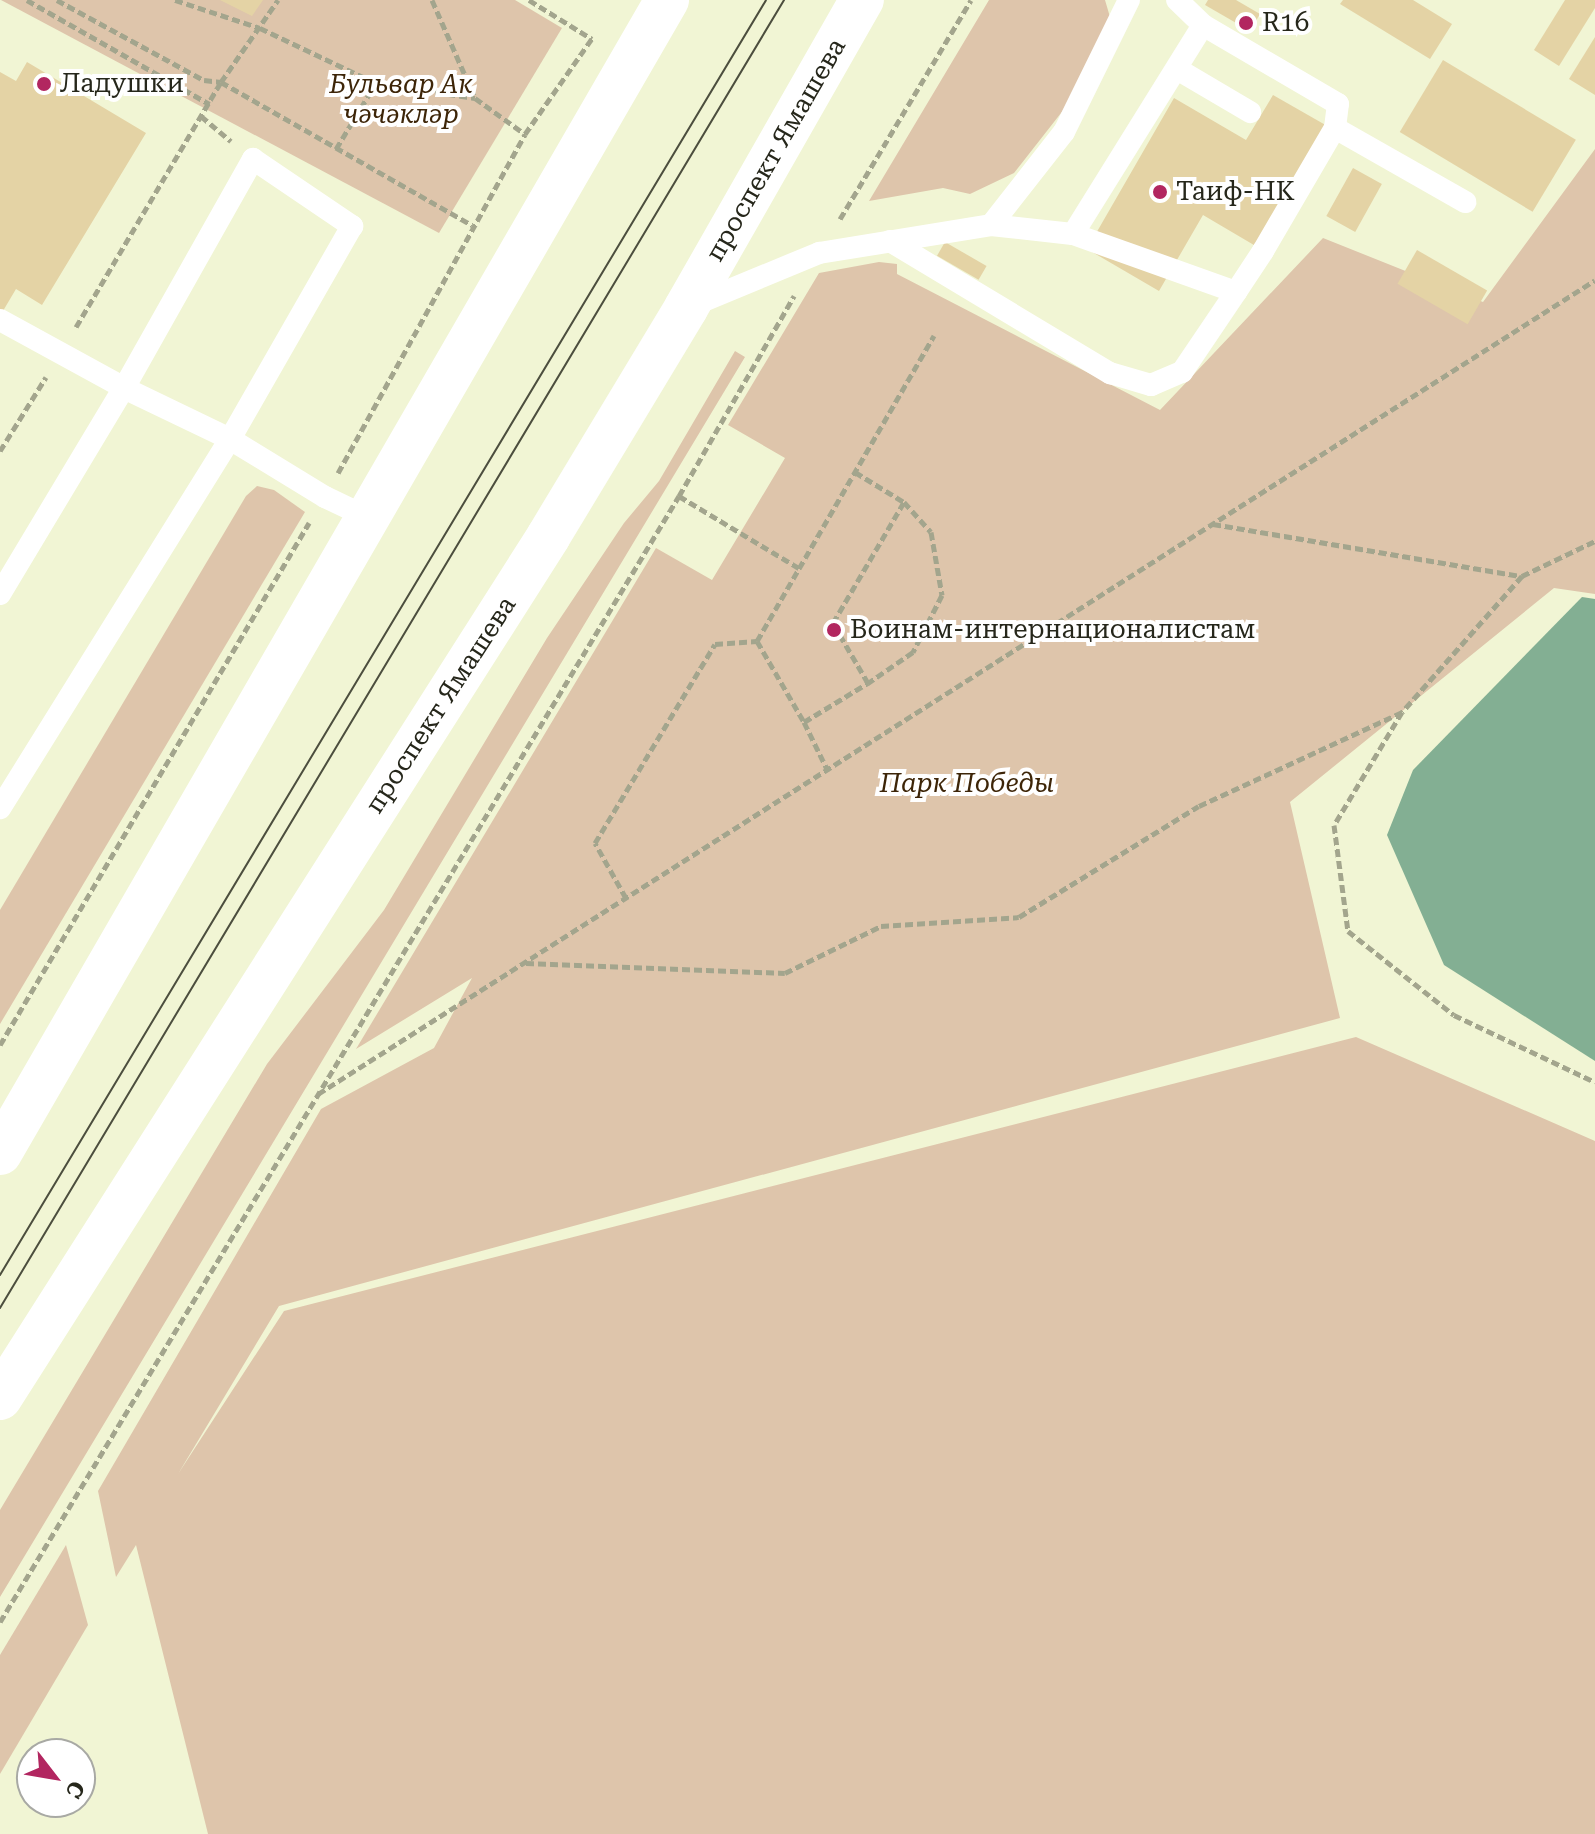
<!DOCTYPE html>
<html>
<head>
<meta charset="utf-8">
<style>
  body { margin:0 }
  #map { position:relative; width:1595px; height:1834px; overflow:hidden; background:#f1f5d4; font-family:"Roboto Serif",serif }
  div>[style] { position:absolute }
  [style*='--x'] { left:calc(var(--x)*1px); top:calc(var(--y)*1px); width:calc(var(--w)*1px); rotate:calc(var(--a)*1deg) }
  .green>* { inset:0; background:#dec5ab }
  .water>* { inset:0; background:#83af93 }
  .building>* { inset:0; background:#e4d3a5; transform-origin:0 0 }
  .path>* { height:5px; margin-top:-2.5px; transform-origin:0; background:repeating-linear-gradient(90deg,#a3a58d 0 8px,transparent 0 12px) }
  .service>* { height:22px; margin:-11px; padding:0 11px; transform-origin:11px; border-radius:11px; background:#fff }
  .primary>* { height:44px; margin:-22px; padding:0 22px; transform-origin:22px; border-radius:22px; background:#fff }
  .tram>* { height:2px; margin:-1px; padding:0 1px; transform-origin:1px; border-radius:1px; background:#4c4e3e }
  .dots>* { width:22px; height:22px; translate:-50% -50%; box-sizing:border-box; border:4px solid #fff; border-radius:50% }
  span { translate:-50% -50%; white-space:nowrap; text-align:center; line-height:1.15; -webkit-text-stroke:8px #fff; paint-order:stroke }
  .poi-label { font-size:26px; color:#26271b }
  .left { translate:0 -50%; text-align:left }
  .park-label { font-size:26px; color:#3d2508; font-style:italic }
  .street-label { font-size:26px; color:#26271b }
  .north { position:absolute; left:16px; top:1738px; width:80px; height:80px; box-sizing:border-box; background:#fff; border:2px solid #a8a9a4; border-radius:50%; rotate:121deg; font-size:22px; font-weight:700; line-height:32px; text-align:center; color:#26271b }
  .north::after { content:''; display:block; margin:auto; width:28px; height:36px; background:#b22660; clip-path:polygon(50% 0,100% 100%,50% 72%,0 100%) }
</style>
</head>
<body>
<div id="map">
  <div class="green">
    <i style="clip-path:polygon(1px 0,515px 0,562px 28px,439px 233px)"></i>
    <i style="clip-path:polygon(989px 0,1105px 0,1110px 17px,1072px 99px,1014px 173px,970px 194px,943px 188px,869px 201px)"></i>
    <i style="clip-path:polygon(1595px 149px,1595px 594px,1554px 588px,1290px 802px,1340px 1018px,279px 1306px,178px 1474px,284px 1311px,1356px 1037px,1595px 1141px,1595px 1834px,208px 1834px,136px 1545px,116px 1577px,98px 1491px,321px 1109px,434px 1048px,472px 978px,356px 1049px,656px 548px,712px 580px,785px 458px,728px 425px,819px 273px,879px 262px,897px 264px,897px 274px,1160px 410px,1323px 238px,1483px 302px)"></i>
    <i style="clip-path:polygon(735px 351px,745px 357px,0 1597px,0 1510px,267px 1064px,384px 910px,547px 638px,624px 523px,659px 481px)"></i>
    <i style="clip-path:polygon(257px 486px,274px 490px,305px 512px,0 1024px,0 910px,246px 496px)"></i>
    <i style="clip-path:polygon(66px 1545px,88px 1625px,0 1774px,0 1655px)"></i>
  </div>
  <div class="water">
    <i style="clip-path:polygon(1582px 597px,1595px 599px,1595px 1061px,1444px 965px,1387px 835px,1413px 770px)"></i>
  </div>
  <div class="building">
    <i style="clip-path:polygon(220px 0,263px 0,252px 16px)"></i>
    <i style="clip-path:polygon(1208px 0,1236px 0,1260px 14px,1250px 31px,1205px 5px)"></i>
    <i style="clip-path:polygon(1343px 0,1413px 0,1452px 24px,1430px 59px,1340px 4px)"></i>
    <i style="clip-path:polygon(1565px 0,1595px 0,1595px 8px,1559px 66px,1534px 50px)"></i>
    <i style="clip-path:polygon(1595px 37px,1595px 95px,1569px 79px)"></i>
    <i style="left:1443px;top:60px;width:155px;height:84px;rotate:31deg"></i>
    <i style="clip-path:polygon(27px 62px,146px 133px,42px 305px,16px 289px,0 316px,0 72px,16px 81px)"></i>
    <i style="clip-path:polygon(1273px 95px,1329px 127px,1259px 248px,1203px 215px,1159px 291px,1087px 249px,1174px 98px,1246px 140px)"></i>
    <i style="left:1353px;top:168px;width:33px;height:55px;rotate:29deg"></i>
    <i style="left:945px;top:242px;width:48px;height:16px;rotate:30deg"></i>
    <i style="left:1417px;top:250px;width:81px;height:39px;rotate:30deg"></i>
  </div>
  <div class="path">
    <i style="--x:27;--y:0;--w:210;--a:29.7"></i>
    <i style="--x:57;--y:0;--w:167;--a:28.6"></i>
    <i style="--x:204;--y:80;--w:17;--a:7"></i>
    <i style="--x:221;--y:82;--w:289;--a:29.7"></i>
    <i style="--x:175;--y:0;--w:89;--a:18.2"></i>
    <i style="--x:260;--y:28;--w:128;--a:25.4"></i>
    <i style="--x:376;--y:83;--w:100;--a:8.6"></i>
    <i style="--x:475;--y:98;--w:62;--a:35.8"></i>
    <i style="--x:432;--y:0;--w:107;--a:66.3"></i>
    <i style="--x:529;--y:0;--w:74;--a:31.8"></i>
    <i style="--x:201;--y:116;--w:39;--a:40"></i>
    <i style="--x:336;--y:149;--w:77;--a:-58.8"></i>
    <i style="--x:840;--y:219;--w:255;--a:-59.1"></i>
    <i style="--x:76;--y:327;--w:285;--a:-59.4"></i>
    <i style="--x:221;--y:82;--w:100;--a:-55.2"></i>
    <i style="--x:0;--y:451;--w:87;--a:-58.1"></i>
    <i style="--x:855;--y:472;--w:57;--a:31.5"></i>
    <i style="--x:904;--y:502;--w:40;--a:48"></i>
    <i style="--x:931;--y:532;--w:64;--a:80.1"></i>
    <i style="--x:942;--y:595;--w:64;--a:117"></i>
    <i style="--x:913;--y:652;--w:55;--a:145.4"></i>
    <i style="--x:868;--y:683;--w:69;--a:-120.3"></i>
    <i style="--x:833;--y:623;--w:140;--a:-59.6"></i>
    <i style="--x:338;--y:473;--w:387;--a:-61.1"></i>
    <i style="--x:525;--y:134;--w:118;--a:-55"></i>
    <i style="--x:679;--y:496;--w:140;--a:31"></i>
    <i style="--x:1213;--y:524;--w:313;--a:9.6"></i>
    <i style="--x:1522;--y:576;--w:81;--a:-25.6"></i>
    <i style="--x:1522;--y:576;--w:181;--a:131.4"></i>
    <i style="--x:1402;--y:712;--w:132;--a:121"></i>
    <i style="--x:1334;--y:825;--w:107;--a:82.5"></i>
    <i style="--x:1348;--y:931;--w:135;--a:38.4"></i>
    <i style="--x:1454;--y:1015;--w:156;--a:25.4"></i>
    <i style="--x:757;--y:641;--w:94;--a:59.9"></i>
    <i style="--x:804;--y:722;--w:55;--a:63.9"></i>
    <i style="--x:804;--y:722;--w:75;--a:-31.4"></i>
    <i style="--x:626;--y:898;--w:63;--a:-119.4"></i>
    <i style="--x:595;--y:843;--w:232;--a:-58.9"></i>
    <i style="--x:715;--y:644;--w:42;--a:-4.1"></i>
    <i style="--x:757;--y:641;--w:353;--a:-59.9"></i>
    <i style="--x:526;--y:963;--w:259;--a:2.2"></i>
    <i style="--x:785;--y:973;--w:107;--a:-26.1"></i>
    <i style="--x:881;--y:926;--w:138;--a:-3.7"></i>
    <i style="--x:1019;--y:917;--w:211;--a:-31.7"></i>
    <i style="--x:1199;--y:806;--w:224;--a:-24.8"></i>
    <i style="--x:0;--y:1045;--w:607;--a:-59.38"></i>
    <i style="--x:318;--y:1094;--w:1514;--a:-32.51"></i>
    <i style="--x:0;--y:1622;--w:1315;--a:-58.91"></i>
    <i style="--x:679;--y:496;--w:231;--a:-60.1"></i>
  </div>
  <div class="service">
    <i style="--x:1177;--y:69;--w:85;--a:30.5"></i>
    <i style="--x:1335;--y:128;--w:150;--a:29.6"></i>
    <i style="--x:991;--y:225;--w:118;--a:-51.9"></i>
    <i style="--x:1064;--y:132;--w:147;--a:-63.8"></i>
    <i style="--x:1073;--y:234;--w:173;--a:19.6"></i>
    <i style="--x:1236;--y:292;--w:49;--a:-56.6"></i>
    <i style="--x:1263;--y:251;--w:143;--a:-59.7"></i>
    <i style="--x:1335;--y:128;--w:24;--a:-83"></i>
    <i style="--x:1338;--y:104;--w:156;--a:-149.7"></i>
    <i style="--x:890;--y:241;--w:257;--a:31"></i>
    <i style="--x:1110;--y:373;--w:43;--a:16.3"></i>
    <i style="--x:1151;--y:385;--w:34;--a:-23"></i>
    <i style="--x:1182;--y:372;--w:97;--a:-56"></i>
    <i style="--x:691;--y:306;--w:139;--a:-22.5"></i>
    <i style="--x:819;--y:253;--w:174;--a:-9.2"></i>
    <i style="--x:991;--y:225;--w:82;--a:6.3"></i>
    <i style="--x:1073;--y:234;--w:246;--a:-58.1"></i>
    <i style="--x:1203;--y:25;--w:36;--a:-136"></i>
    <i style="--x:0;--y:320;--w:141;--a:28.7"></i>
    <i style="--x:124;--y:388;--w:118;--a:25.7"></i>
    <i style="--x:230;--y:439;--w:111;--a:31.4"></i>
    <i style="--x:325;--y:497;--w:49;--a:25.5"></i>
    <i style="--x:0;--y:594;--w:240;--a:-59"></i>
    <i style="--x:124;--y:388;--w:263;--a:-60.6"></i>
    <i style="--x:253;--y:159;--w:120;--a:34.1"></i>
    <i style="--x:352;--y:226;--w:245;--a:119.8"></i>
    <i style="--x:230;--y:439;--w:435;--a:121.9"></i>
  </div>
  <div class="primary">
    <i style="--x:0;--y:1153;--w:1332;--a:-59.95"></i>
    <i style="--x:0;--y:1398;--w:1021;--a:-57.52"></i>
    <i style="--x:548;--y:537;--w:267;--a:-58.9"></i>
    <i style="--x:686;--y:308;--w:355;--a:-60.3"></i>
  </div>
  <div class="tram">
    <i style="--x:0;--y:1275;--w:1487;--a:-59"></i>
    <i style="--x:0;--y:1308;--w:1525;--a:-59.06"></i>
  </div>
  <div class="dots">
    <i style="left:1246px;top:23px;background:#b22660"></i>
    <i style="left:44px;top:84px;background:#b22660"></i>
    <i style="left:1160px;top:192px;background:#b22660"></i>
    <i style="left:834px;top:630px;background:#b22660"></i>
  </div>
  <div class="poi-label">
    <span class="left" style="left:1262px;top:23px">R16</span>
    <span class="left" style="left:60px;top:84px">Ладушки</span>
    <span class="left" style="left:1176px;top:192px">Таиф-НК</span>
    <span class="left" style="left:850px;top:630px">Воинам-интернационалистам</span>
  </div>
  <div class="park-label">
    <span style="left:401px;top:100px">Бульвар Ак<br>чәчәкләр</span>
    <span style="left:967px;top:784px">Парк Победы</span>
  </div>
  <div class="street-label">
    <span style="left:776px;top:150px;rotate:-60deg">проспект Ямашева</span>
    <span style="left:441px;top:705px;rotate:-57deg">проспект Ямашева</span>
  </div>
  <div class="north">С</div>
</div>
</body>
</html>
